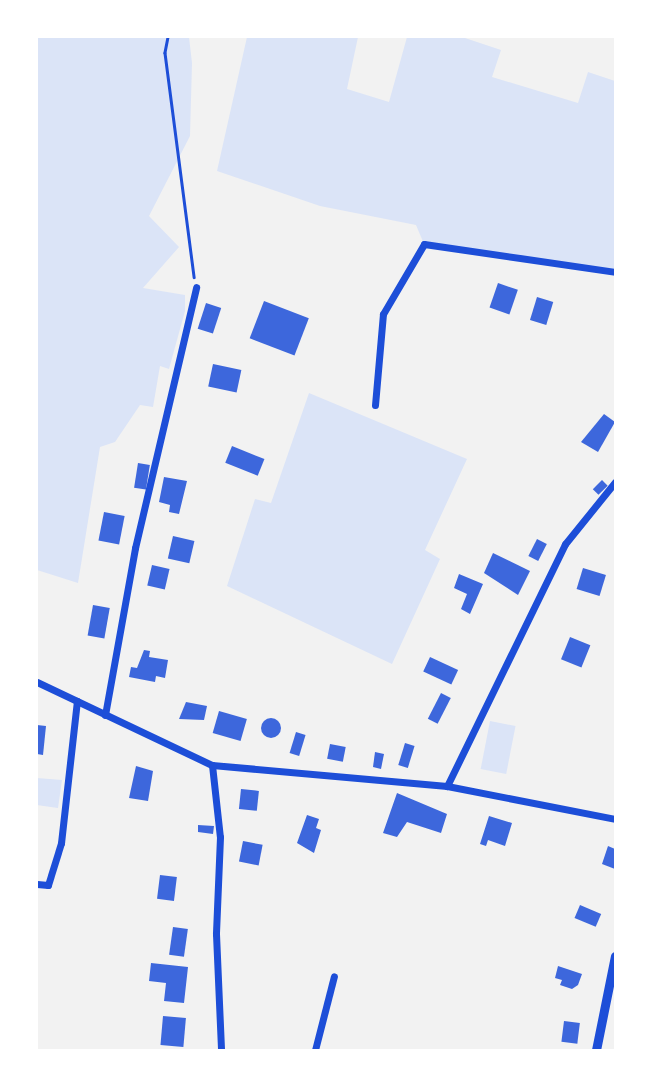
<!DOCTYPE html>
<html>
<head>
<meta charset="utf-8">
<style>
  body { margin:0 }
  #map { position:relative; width:652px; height:1087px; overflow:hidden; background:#f2f2f2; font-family:Overpass,sans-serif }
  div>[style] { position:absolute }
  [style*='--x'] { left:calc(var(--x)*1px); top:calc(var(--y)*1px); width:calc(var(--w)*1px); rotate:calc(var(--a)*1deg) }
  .green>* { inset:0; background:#dbe4f7; transform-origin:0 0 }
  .building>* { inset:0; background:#3d67dc; transform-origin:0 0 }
  .round { border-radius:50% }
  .path>* { height:2.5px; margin:-1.25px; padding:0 1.25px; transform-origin:1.25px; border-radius:1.25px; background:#1d4ed8 }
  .minor>* { height:7px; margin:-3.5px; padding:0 3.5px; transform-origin:3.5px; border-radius:3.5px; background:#1d4ed8 }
  .tertiary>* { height:9px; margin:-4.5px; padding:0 4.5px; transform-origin:4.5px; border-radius:4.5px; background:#1d4ed8 }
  span { translate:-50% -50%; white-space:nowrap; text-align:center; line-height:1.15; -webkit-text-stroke:7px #fff; paint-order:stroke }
  .frame { position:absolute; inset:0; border:38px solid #fff; pointer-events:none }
</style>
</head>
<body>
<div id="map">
  <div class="green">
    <i style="clip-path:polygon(37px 37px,189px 37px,192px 63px,190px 136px,149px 216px,179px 247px,143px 288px,185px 295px,185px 311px,169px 369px,160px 366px,153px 407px,140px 405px,115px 442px,100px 447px,78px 583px,37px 570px)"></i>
    <i style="clip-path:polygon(247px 37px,358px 37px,347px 89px,389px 102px,407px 37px,462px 37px,501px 50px,492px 77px,578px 103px,588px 72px,615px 81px,615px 272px,424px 244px,416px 225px,320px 206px,217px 171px)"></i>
    <i style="clip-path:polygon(309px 393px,467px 459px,425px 550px,440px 559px,392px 664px,227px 586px,255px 499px,271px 503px)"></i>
    <i style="left:490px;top:721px;width:26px;height:49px;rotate:11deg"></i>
    <i style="clip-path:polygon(37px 778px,62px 780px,58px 808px,37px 805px)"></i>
  </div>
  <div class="building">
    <i style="left:498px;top:283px;width:21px;height:26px;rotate:19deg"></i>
    <i style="left:537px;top:297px;width:17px;height:24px;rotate:17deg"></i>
    <i style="left:264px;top:301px;width:48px;height:40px;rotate:21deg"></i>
    <i style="left:206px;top:303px;width:16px;height:27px;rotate:18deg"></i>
    <i style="left:213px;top:364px;width:29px;height:23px;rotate:12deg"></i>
    <i style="clip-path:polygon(604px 414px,615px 422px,598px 452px,581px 442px)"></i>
    <i style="left:232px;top:446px;width:35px;height:18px;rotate:22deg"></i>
    <i style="left:138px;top:463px;width:12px;height:25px;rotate:9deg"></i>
    <i style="clip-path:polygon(164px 477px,187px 481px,179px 514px,169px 512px,170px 505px,159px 502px)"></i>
    <i style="left:602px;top:480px;width:8px;height:13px;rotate:45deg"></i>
    <i style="left:104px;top:512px;width:21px;height:29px;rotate:11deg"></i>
    <i style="left:173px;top:536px;width:22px;height:23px;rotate:13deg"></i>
    <i style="left:537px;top:539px;width:11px;height:19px;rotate:27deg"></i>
    <i style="clip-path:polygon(493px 553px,530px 571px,518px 595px,484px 573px)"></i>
    <i style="left:152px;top:565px;width:18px;height:21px;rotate:13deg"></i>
    <i style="left:583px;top:568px;width:24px;height:22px;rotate:17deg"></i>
    <i style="clip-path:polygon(459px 574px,483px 584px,470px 614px,461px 609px,467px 594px,454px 588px)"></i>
    <i style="left:93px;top:605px;width:17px;height:31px;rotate:10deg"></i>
    <i style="left:570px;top:637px;width:22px;height:24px;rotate:22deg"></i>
    <i style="clip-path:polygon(144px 650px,150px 651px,149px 657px,168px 660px,165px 678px,156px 676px,155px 682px,129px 677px,131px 667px,137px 668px)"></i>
    <i style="left:430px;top:657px;width:31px;height:16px;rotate:25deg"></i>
    <i style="left:441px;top:693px;width:11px;height:29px;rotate:27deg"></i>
    <i style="clip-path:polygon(186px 702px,207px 706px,204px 720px,179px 719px)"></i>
    <i style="left:219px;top:711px;width:29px;height:23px;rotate:16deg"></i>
    <i class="round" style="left:261px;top:718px;width:20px;height:20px"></i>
    <i style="clip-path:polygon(37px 725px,46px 726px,43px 755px,37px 754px)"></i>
    <i style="left:296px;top:732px;width:10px;height:22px;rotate:17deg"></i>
    <i style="left:405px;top:743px;width:10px;height:23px;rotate:17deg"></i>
    <i style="left:330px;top:744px;width:16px;height:15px;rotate:11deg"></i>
    <i style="clip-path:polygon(375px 752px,384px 754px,381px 769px,373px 767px)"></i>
    <i style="clip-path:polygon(136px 766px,153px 771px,148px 801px,129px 798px)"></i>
    <i style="left:241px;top:789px;width:18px;height:20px;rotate:6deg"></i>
    <i style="clip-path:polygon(397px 793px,447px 814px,441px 833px,407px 822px,397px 837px,383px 833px)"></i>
    <i style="clip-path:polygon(307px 815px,319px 819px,316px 828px,321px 830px,314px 853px,297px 843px)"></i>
    <i style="clip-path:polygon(489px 816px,512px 823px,505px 846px,488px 840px,486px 846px,480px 844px)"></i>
    <i style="clip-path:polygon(198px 825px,214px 826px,213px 834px,198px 832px)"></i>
    <i style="left:243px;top:841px;width:20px;height:21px;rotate:11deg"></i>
    <i style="clip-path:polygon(608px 846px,615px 849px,615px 869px,602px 864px)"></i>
    <i style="left:160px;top:875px;width:17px;height:24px;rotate:7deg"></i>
    <i style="left:580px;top:905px;width:23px;height:14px;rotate:23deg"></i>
    <i style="left:173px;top:927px;width:15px;height:28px;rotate:8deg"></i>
    <i style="clip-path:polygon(151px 963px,188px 967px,184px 1003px,164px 1001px,166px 983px,149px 981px)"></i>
    <i style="clip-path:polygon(558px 966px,582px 974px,578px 985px,572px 989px,560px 985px,562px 980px,555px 978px)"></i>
    <i style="left:163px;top:1016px;width:23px;height:29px;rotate:5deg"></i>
    <i style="left:564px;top:1021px;width:16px;height:21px;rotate:7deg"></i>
  </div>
  <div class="path">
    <i style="--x:168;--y:37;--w:16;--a:101"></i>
    <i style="--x:165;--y:53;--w:226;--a:82.6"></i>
  </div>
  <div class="minor">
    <i style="--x:375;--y:405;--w:91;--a:-85"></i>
    <i style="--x:383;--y:314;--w:81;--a:-59.6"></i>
    <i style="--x:424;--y:244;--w:193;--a:8.3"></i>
    <i style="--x:37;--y:682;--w:194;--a:25.4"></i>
    <i style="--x:212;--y:765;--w:236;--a:5.1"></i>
    <i style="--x:447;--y:786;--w:171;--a:11.1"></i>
    <i style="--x:105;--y:715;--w:170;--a:-79.8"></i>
    <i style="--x:135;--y:548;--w:268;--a:-76.8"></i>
    <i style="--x:212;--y:765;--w:72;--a:83.7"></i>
    <i style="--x:220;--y:837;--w:97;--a:92.4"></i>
    <i style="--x:216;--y:934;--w:116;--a:87.5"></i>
    <i style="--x:447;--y:786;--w:269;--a:-64"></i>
    <i style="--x:565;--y:544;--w:80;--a:-51.1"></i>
    <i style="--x:37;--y:884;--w:11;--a:5"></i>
    <i style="--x:48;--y:885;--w:44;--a:-72.8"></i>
    <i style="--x:61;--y:843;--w:143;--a:-83.6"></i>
    <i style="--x:315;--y:1050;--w:76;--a:-75.6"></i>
  </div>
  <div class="tertiary">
    <i style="--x:596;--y:1050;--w:96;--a:-78.6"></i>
  </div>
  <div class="frame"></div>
</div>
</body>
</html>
